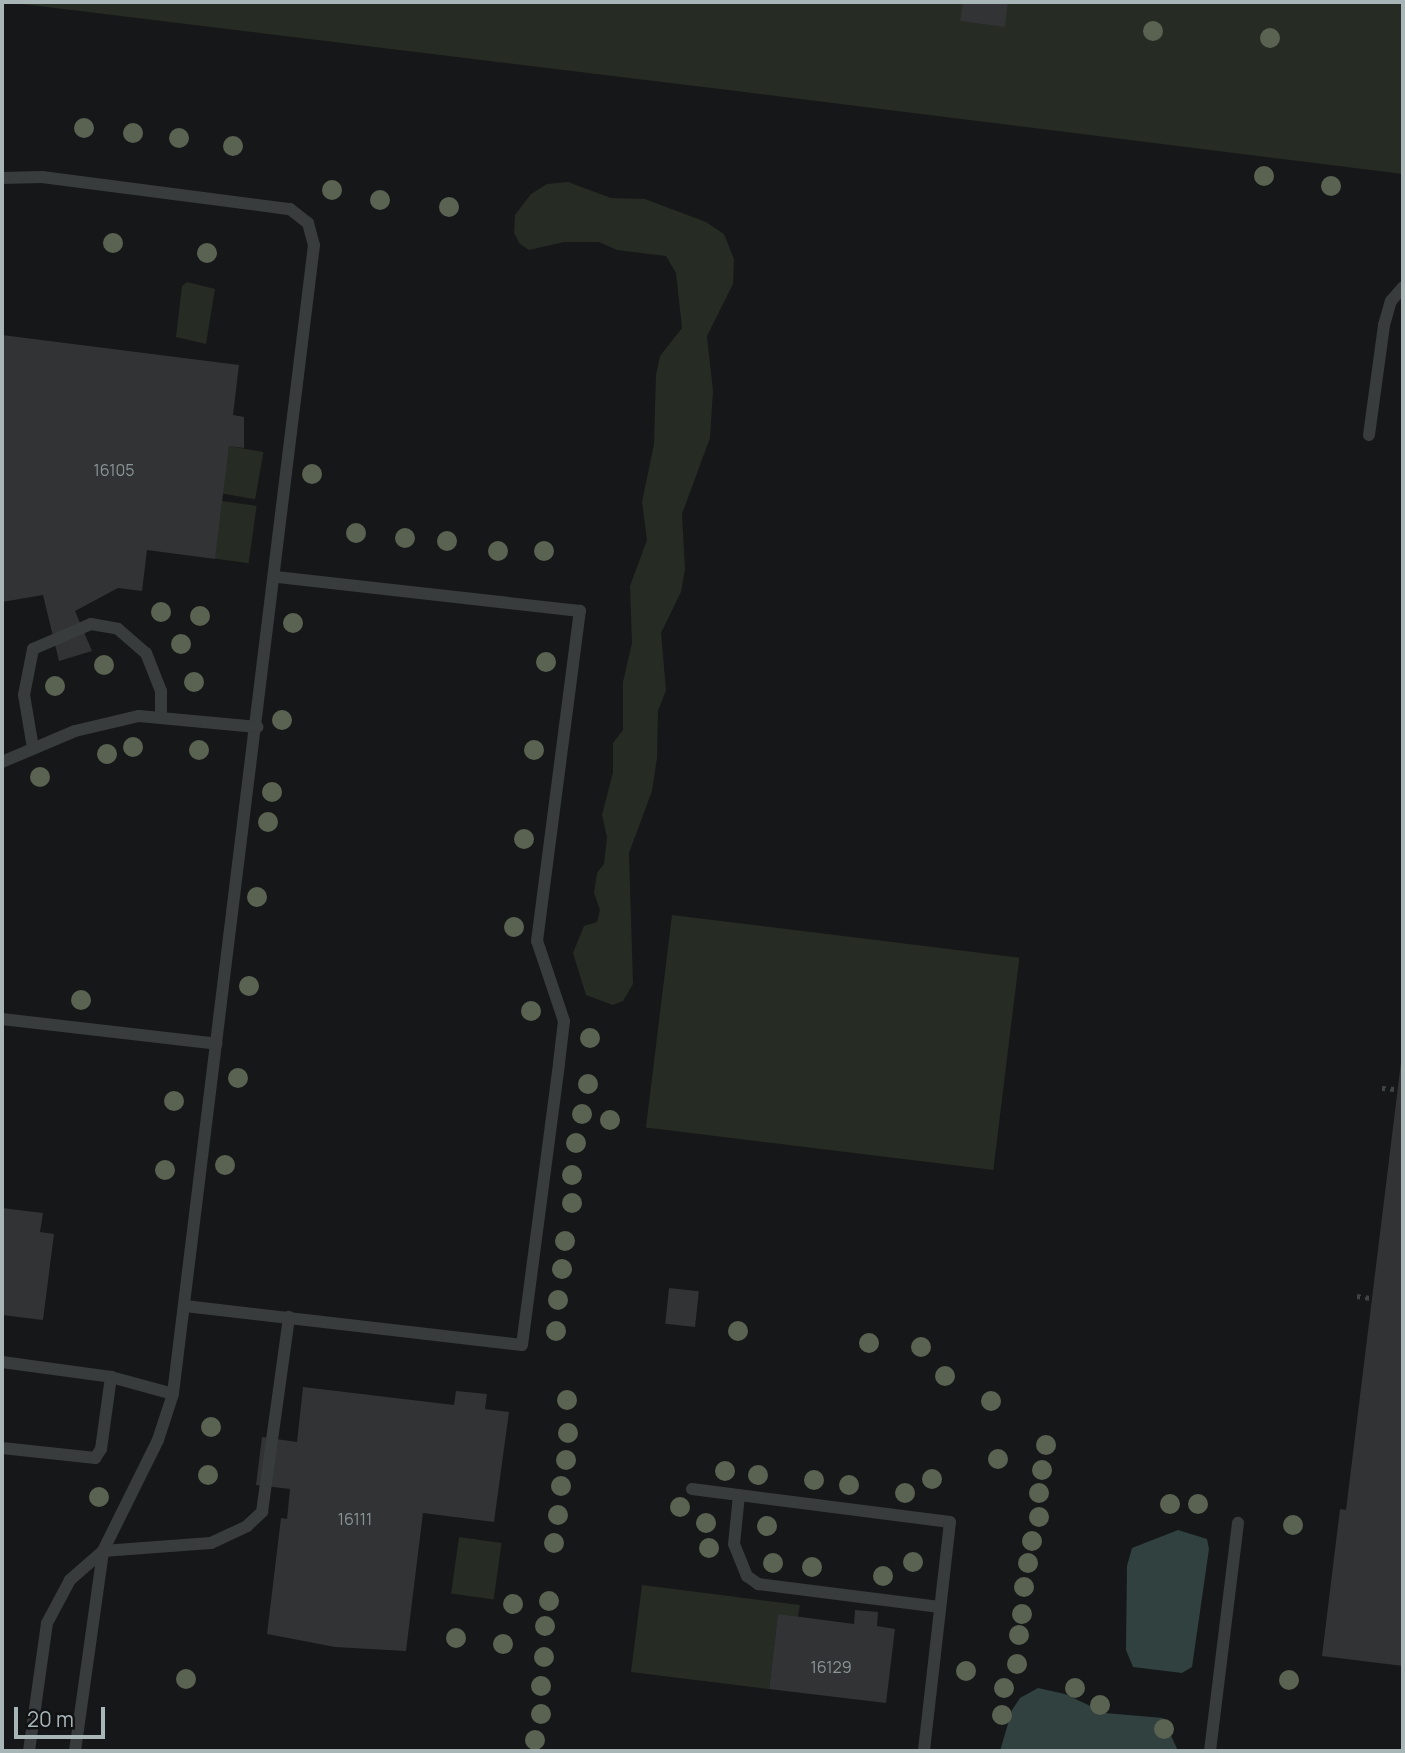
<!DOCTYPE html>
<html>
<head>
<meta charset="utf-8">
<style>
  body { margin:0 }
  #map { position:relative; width:1405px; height:1753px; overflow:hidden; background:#161718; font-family:Manrope,sans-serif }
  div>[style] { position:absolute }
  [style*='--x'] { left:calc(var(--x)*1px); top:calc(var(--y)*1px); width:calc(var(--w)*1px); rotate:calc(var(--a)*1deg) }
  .green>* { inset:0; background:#262b23; transform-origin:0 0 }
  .water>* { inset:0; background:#304140 }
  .building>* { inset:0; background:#313334; transform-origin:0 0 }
  .path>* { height:4.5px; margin-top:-2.25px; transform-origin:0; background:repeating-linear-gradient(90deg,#3e4344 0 3.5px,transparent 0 8.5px) }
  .lane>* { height:12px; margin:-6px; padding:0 6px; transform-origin:6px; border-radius:6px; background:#383c3d }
  .trees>* { width:20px; height:20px; margin:-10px; border-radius:50%; background:#5a6352 }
  span { translate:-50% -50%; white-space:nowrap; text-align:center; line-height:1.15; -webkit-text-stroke:6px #111213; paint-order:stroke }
  .number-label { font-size:16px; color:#8b9597 }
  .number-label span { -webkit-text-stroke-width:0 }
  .frame { position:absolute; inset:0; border:4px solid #a9b6b8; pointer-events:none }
  .scale { position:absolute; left:14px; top:1707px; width:91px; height:32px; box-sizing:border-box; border:4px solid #a9b6b8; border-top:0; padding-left:9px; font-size:21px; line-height:24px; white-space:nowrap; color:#a9b6b8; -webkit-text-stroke:5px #111213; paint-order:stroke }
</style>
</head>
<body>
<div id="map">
  <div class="green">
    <i style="clip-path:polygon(6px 2px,1403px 2px,1403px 174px,720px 89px)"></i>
    <i style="clip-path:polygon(568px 182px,611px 198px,645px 199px,706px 222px,724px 234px,734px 259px,733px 284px,707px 336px,713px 391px,710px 438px,682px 514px,685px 569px,681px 592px,661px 633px,666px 690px,658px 711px,657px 758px,652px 791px,629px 853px,633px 984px,623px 1001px,613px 1005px,586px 995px,573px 953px,584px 926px,597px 922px,600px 910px,594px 893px,597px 873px,604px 864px,607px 837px,602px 815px,613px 772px,613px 743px,623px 730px,623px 682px,632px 643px,630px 586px,647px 540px,642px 502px,654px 444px,656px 375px,660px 356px,682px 328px,676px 273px,666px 256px,617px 250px,599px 242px,564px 242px,529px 250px,520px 244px,514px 233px,515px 215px,531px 194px,547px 184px)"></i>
    <i style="clip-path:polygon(187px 282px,215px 289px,206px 344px,176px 337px,182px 286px)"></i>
    <i style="left:229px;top:446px;width:35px;height:48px;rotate:10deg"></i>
    <i style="left:222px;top:501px;width:35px;height:58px;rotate:8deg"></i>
    <i style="left:672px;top:915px;width:350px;height:214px;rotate:7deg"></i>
    <i style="left:459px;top:1537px;width:43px;height:57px;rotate:8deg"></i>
    <i style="clip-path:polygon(642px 1585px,800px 1605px,798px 1617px,778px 1615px,769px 1689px,631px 1672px)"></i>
  </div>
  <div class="water">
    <i style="clip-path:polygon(1178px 1530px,1207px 1539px,1209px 1549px,1192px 1667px,1182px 1673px,1133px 1667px,1126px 1650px,1127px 1566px,1132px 1548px)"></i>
    <i style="clip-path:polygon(1038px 1688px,1065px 1694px,1105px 1713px,1163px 1718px,1178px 1751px,1000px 1751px,1012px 1710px,1020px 1698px)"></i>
  </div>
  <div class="building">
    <i style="clip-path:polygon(963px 2px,1008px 2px,1005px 27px,960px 21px)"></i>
    <i style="clip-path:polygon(2px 335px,239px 365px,233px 415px,244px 417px,244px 448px,229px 446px,215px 559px,147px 550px,142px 591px,118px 588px,75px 611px,92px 651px,59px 661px,43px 595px,2px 602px)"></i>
    <i style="clip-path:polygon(1403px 1046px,1403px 1666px,1322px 1656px,1340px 1509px,1346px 1510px)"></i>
    <i style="clip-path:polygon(2px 1208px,43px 1213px,40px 1232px,54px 1234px,43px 1320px,2px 1315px)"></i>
    <i style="left:669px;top:1288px;width:30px;height:36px;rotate:6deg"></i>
    <i style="clip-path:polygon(303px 1387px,454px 1405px,456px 1391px,487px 1394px,485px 1409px,509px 1412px,494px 1522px,423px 1513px,406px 1651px,335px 1647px,267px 1634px,281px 1518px,287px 1519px,290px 1489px,256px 1485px,262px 1437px,297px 1442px)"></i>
    <i style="clip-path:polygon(855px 1610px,878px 1612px,877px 1626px,895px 1629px,886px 1703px,769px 1689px,778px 1614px,854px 1624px)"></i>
  </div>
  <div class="path">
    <i style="--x:1382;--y:1088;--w:14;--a:4"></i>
    <i style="--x:1357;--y:1296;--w:14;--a:8"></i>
  </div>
  <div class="lane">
    <i style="--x:2;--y:178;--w:40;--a:-1.4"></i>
    <i style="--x:42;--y:177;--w:250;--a:7.4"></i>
    <i style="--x:290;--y:209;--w:23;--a:38"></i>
    <i style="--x:308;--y:223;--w:23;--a:75"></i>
    <i style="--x:314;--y:245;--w:1158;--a:97"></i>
    <i style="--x:173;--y:1394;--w:48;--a:108.1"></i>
    <i style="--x:158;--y:1440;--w:124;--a:116.4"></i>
    <i style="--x:103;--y:1551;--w:44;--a:138.7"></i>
    <i style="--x:70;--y:1580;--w:49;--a:118.1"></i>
    <i style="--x:47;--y:1623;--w:129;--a:98"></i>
    <i style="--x:1369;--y:435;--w:111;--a:-82.2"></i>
    <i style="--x:1384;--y:325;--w:25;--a:-74"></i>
    <i style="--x:1391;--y:301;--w:18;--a:-49"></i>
    <i style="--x:33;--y:748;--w:54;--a:-99.6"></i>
    <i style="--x:24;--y:695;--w:47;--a:-78.9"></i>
    <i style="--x:33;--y:649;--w:63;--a:-23.3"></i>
    <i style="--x:91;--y:624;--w:27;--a:10"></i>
    <i style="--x:118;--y:629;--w:37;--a:41"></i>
    <i style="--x:146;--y:653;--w:41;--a:68.5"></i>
    <i style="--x:161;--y:691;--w:27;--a:90"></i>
    <i style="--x:2;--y:762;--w:79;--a:-23"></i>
    <i style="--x:75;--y:731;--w:66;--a:-13.2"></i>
    <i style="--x:139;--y:716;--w:119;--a:5.3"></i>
    <i style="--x:2;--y:1019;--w:216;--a:6.6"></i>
    <i style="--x:185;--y:1306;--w:339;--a:6.6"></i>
    <i style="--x:522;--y:1345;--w:284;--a:-82.5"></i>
    <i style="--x:559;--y:1063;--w:42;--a:-83.2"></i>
    <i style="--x:564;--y:1021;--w:84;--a:-108.6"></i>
    <i style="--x:537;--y:941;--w:333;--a:-82.6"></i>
    <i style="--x:580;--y:611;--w:306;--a:-173.6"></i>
    <i style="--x:2;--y:1362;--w:110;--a:7.8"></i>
    <i style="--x:111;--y:1377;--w:64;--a:15.3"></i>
    <i style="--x:2;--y:1448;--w:94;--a:6.1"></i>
    <i style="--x:95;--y:1458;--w:11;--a:-56"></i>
    <i style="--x:101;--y:1449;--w:73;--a:-82.1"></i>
    <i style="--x:692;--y:1489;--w:260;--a:7.3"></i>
    <i style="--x:950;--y:1522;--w:230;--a:96.5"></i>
    <i style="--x:739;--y:1495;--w:49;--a:95.8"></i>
    <i style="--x:734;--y:1544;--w:35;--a:68"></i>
    <i style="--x:747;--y:1576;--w:14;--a:36"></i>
    <i style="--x:758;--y:1584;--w:183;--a:7.2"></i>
    <i style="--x:103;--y:1551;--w:108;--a:-4.2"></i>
    <i style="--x:211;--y:1543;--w:40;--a:-25"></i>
    <i style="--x:247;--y:1526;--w:21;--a:-43"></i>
    <i style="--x:262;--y:1512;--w:197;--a:-82.1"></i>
    <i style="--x:75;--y:1751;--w:202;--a:-82"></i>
    <i style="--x:1210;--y:1751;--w:230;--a:-83"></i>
  </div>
  <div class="trees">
    <i style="left:1153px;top:31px"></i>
    <i style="left:1270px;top:38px"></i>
    <i style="left:84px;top:128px"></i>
    <i style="left:133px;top:133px"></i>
    <i style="left:179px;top:138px"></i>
    <i style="left:233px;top:146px"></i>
    <i style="left:1264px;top:176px"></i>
    <i style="left:1331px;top:186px"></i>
    <i style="left:332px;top:190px"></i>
    <i style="left:380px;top:200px"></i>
    <i style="left:449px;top:207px"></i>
    <i style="left:113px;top:243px"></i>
    <i style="left:207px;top:253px"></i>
    <i style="left:312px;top:474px"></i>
    <i style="left:356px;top:533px"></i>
    <i style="left:405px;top:538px"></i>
    <i style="left:447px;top:541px"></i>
    <i style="left:498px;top:551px"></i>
    <i style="left:544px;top:551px"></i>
    <i style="left:161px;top:612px"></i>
    <i style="left:200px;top:616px"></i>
    <i style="left:293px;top:623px"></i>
    <i style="left:181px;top:644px"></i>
    <i style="left:546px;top:662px"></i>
    <i style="left:104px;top:665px"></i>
    <i style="left:194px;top:682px"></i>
    <i style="left:55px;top:686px"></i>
    <i style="left:282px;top:720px"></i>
    <i style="left:133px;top:747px"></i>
    <i style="left:199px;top:750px"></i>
    <i style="left:534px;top:750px"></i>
    <i style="left:107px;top:754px"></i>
    <i style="left:40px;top:777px"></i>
    <i style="left:272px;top:792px"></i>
    <i style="left:268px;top:822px"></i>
    <i style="left:524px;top:839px"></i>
    <i style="left:257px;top:897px"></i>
    <i style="left:514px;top:927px"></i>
    <i style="left:249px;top:986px"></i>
    <i style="left:81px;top:1000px"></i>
    <i style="left:531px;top:1011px"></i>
    <i style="left:590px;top:1038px"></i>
    <i style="left:238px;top:1078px"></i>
    <i style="left:588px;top:1084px"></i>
    <i style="left:174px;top:1101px"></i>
    <i style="left:582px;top:1114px"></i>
    <i style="left:610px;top:1120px"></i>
    <i style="left:576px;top:1143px"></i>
    <i style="left:225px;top:1165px"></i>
    <i style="left:165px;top:1170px"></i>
    <i style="left:572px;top:1175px"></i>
    <i style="left:572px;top:1203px"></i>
    <i style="left:565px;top:1241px"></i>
    <i style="left:562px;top:1269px"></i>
    <i style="left:558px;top:1300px"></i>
    <i style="left:556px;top:1331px"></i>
    <i style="left:738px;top:1331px"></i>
    <i style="left:869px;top:1343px"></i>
    <i style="left:921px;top:1347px"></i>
    <i style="left:945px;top:1376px"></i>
    <i style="left:567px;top:1400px"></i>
    <i style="left:991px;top:1401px"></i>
    <i style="left:211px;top:1427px"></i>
    <i style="left:568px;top:1433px"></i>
    <i style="left:1046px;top:1445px"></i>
    <i style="left:998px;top:1459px"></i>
    <i style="left:566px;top:1460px"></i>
    <i style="left:1042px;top:1470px"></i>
    <i style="left:725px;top:1471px"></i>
    <i style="left:208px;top:1475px"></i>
    <i style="left:758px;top:1475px"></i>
    <i style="left:932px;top:1479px"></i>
    <i style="left:814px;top:1480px"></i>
    <i style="left:849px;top:1485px"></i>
    <i style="left:561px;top:1486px"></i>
    <i style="left:905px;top:1493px"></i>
    <i style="left:1039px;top:1493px"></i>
    <i style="left:99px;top:1497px"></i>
    <i style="left:1170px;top:1504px"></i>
    <i style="left:1198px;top:1504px"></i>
    <i style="left:680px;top:1507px"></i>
    <i style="left:558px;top:1515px"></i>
    <i style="left:1039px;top:1517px"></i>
    <i style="left:706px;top:1523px"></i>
    <i style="left:1293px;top:1525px"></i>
    <i style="left:767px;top:1526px"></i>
    <i style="left:1032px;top:1541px"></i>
    <i style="left:554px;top:1543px"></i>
    <i style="left:709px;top:1548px"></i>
    <i style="left:913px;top:1562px"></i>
    <i style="left:773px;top:1563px"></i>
    <i style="left:1028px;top:1563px"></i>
    <i style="left:812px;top:1567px"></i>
    <i style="left:883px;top:1576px"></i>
    <i style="left:1024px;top:1587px"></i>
    <i style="left:549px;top:1601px"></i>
    <i style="left:513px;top:1604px"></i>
    <i style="left:1022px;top:1614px"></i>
    <i style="left:545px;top:1626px"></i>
    <i style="left:1019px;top:1635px"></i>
    <i style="left:456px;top:1638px"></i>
    <i style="left:503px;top:1644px"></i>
    <i style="left:544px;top:1657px"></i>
    <i style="left:1017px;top:1664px"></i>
    <i style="left:966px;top:1671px"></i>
    <i style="left:186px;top:1679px"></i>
    <i style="left:1289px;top:1680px"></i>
    <i style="left:541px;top:1686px"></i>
    <i style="left:1004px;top:1688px"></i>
    <i style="left:1075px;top:1688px"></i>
    <i style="left:1100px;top:1705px"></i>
    <i style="left:541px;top:1714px"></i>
    <i style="left:1002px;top:1715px"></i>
    <i style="left:1164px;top:1729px"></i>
    <i style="left:535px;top:1740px"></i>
  </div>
  <div class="number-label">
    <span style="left:114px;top:470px">16105</span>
    <span style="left:355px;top:1519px">16111</span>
    <span style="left:831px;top:1667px">16129</span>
  </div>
  <div class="frame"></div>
  <div class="scale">20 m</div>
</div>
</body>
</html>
